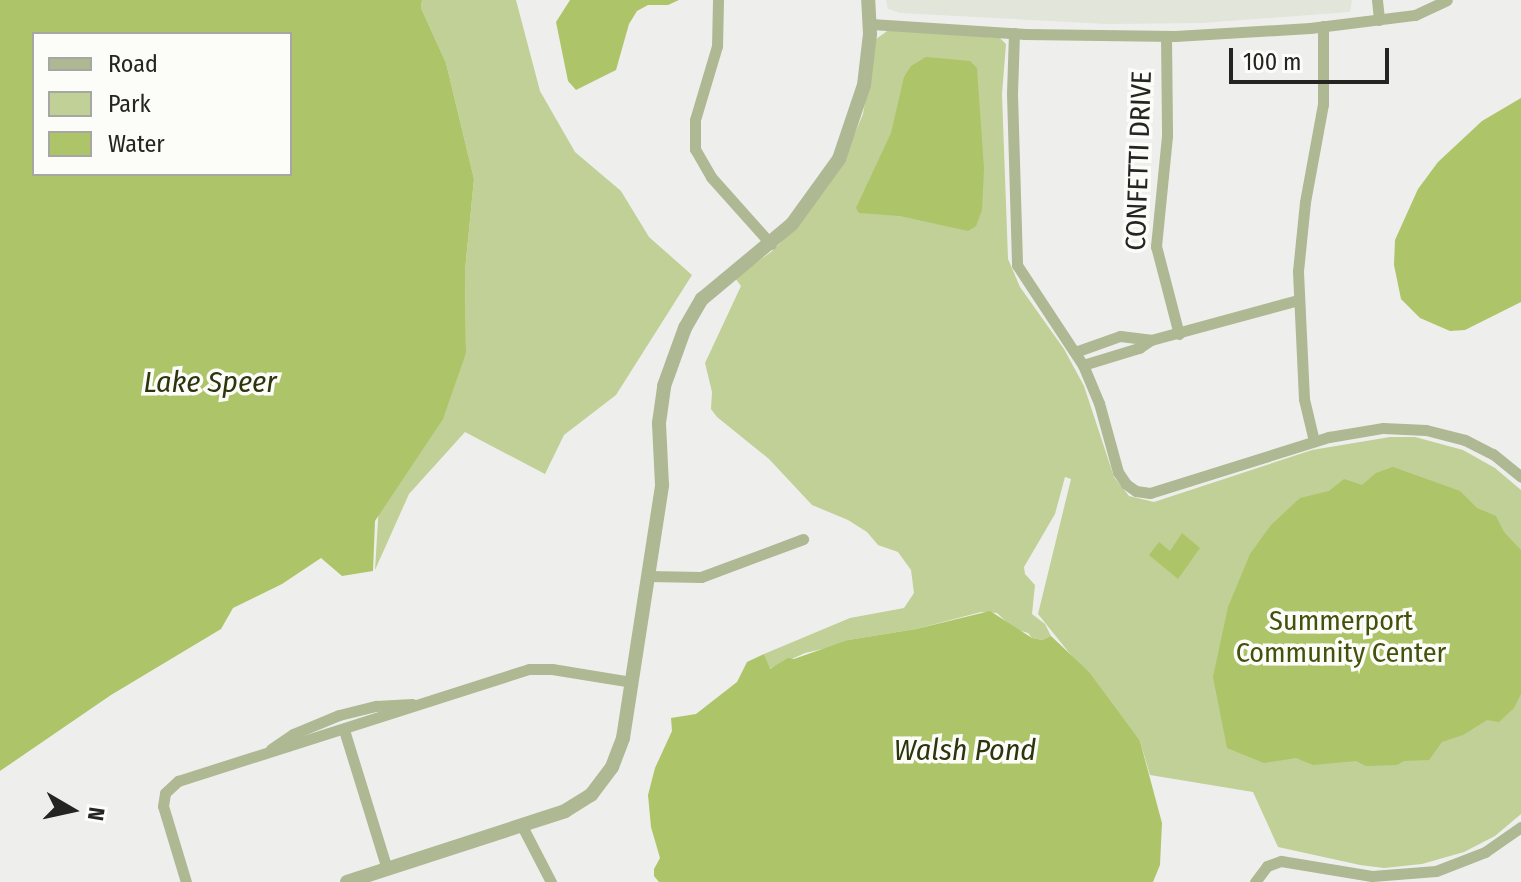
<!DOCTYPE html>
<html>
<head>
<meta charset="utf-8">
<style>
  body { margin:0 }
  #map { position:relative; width:1521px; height:882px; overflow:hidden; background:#eeefec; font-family:"Fira Sans Condensed",sans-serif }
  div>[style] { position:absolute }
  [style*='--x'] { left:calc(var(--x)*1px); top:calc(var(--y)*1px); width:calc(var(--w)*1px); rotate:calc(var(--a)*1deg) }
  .built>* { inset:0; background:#e2e5da }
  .green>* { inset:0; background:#c0d096 }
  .water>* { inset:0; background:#adc468 }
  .minor>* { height:11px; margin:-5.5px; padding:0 5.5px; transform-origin:5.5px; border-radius:5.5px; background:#aeb892 }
  .tertiary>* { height:14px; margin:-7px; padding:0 7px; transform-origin:7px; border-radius:7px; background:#aeb892 }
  span { translate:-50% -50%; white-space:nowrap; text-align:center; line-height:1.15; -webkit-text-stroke:7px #fcfdf9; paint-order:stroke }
  .street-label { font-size:28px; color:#242523 }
  .park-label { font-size:28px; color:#44510c }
  .water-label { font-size:30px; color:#2c350e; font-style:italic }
  .legend { position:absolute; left:32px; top:32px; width:260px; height:144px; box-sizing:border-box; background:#fcfdf9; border:2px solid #a6a7a3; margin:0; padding:10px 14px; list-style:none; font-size:24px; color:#242523 }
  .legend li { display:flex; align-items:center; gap:16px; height:40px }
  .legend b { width:40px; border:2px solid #a6a7a3 }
  .north { position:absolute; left:32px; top:770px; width:80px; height:80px; -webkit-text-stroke:6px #fcfdf9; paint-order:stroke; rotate:99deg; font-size:22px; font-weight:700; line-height:32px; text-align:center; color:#242523 }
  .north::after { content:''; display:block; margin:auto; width:28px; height:36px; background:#242523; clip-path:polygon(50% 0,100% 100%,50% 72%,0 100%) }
  .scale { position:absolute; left:1229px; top:48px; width:160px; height:36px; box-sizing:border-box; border:4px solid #242523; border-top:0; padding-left:10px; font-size:24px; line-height:28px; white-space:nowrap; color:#242523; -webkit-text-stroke:6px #fcfdf9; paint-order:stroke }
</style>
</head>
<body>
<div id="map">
  <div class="built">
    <i style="clip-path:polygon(886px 0,1352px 0,1350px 12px,1201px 23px,1107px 24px,900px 13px,888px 9px)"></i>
  </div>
  <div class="green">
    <i style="clip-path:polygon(422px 0,516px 0,540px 91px,575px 152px,621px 191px,649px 237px,692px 275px,616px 395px,564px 435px,545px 474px,465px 432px,409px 494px,375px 570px,379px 504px,466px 353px,465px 271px,474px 179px,446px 63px,421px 8px)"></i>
    <i style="clip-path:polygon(890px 29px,1000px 38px,1006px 44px,1002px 94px,1008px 259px,1020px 287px,1064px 349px,1084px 386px,1114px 477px,1129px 496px,1154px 502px,1312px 450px,1390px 437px,1415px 437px,1463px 450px,1495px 468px,1521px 490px,1521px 814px,1495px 836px,1464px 852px,1422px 864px,1384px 868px,1360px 865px,1278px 847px,1253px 792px,1150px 775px,1140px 741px,1038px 614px,1071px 479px,1065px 477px,1055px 514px,1024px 567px,1025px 574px,1035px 585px,1032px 614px,1045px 624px,1051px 636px,1042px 640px,1032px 638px,1028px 633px,1014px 629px,997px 613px,981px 612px,916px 629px,848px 640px,840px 645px,805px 653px,769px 669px,764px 654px,850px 618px,904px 608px,914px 593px,911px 570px,898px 552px,878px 545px,867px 532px,848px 520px,812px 505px,769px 459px,717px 417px,711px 409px,712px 392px,705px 363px,741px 286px,735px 278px,771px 252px,800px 224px,842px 164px,863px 114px,876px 39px)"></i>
  </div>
  <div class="water">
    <i style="clip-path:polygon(evenodd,0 0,422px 0,421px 8px,446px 63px,474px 179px,465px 271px,466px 353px,443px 419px,375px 521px,373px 571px,342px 576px,321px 558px,282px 584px,233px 608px,221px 629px,111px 695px,0 771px,0 0,34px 34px,290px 34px,290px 174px,34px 174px,34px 34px)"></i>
    <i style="clip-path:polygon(570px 0,679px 0,668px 5px,648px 5px,637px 11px,629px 24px,616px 70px,576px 90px,568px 81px,556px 22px)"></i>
    <i style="clip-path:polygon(926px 57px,970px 61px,977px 68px,984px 169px,982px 210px,976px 226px,968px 231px,900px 216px,859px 213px,856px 208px,891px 133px,904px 77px,911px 66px)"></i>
    <i style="clip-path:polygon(1521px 98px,1521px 302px,1465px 330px,1450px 331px,1420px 318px,1401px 299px,1394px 265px,1395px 240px,1418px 189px,1438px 162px,1482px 121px)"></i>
    <i style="clip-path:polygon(1393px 467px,1460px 491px,1477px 508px,1496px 516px,1504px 532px,1521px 550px,1521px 694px,1514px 708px,1499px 722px,1487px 720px,1463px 735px,1442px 742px,1429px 760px,1404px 761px,1397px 765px,1366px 766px,1356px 761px,1313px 765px,1296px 758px,1264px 763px,1227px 748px,1213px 677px,1228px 607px,1250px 554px,1271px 525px,1300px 498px,1329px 491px,1344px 479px,1362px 485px,1376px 473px)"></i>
    <i style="clip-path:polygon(1182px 533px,1200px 548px,1178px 579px,1149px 555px,1159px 542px,1170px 551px)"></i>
    <i style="clip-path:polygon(990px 611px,1032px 638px,1042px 640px,1051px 636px,1089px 672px,1140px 741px,1162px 823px,1160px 865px,1153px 882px,659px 882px,654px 876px,654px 869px,660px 858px,651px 827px,648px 795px,655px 768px,672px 731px,671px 718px,696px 714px,737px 682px,747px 662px,764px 654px,770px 669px,788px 658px,794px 659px,848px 640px,916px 629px)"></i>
  </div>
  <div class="minor">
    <i style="--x:718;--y:0;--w:46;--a:91.2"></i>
    <i style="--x:717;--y:46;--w:77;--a:106.6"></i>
    <i style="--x:695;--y:120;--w:29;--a:90"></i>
    <i style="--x:695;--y:149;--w:32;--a:60"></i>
    <i style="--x:711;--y:177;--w:90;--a:48.2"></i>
    <i style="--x:1377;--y:0;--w:20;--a:84"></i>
    <i style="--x:871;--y:24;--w:154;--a:3.7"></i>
    <i style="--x:1025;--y:34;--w:150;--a:0.8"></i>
    <i style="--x:1175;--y:36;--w:135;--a:-3.4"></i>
    <i style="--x:1310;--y:28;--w:106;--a:-7.1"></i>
    <i style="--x:1415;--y:15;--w:35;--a:-25"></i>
    <i style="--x:1014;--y:33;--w:61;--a:91.9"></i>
    <i style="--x:1012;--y:94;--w:171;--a:88.3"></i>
    <i style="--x:1017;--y:265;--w:120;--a:56.6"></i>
    <i style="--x:1083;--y:365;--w:41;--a:67.2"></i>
    <i style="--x:1099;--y:403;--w:72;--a:74.6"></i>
    <i style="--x:1118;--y:472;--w:14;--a:56"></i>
    <i style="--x:1126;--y:484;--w:12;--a:35"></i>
    <i style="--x:1136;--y:491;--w:14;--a:8"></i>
    <i style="--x:1150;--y:493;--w:188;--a:-17.4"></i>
    <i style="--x:1329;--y:437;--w:55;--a:-9.5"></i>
    <i style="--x:1383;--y:428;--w:43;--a:2.7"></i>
    <i style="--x:1426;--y:430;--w:40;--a:14.4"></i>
    <i style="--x:1465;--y:440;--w:31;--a:27"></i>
    <i style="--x:1493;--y:454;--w:36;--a:39"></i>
    <i style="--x:1166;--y:36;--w:100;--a:89.4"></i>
    <i style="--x:1167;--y:136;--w:111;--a:95.7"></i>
    <i style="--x:1156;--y:246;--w:91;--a:75.4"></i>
    <i style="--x:1075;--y:352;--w:48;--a:-19.6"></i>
    <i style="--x:1120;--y:336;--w:31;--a:7"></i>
    <i style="--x:1083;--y:365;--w:59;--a:-16.9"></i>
    <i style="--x:1139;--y:348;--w:14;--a:-34"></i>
    <i style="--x:1151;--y:340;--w:152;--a:-15.2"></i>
    <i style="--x:1314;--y:441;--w:43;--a:-103.4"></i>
    <i style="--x:1304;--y:399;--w:128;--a:-92.7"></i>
    <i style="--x:1298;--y:271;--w:69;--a:-84.2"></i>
    <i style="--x:1305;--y:202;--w:100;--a:-79.6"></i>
    <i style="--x:1323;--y:104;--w:78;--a:-90"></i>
    <i style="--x:648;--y:576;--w:53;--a:1.1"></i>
    <i style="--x:701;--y:577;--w:109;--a:-20.4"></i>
    <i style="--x:344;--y:730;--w:145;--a:72.8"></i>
    <i style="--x:271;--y:749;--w:27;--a:-34"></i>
    <i style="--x:293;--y:734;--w:50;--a:-22.4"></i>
    <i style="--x:339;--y:715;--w:38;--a:-14"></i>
    <i style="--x:376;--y:706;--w:36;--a:-3"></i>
    <i style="--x:522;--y:826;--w:63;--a:62.6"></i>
    <i style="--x:186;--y:882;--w:79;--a:-106.8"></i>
    <i style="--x:163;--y:806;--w:13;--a:-81"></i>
    <i style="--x:165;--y:793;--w:18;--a:-43"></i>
    <i style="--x:178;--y:781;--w:368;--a:-17.7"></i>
    <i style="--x:529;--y:669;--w:23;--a:0"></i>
    <i style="--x:552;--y:669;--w:80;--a:9.3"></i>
    <i style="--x:1255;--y:882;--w:20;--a:-53"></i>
    <i style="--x:1267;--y:866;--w:15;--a:-20"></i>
    <i style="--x:1281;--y:861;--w:92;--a:9.4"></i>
    <i style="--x:1372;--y:876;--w:64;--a:-4.5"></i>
    <i style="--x:1436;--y:871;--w:53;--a:-21.2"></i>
    <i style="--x:1485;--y:852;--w:44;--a:-34.8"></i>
  </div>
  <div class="tertiary">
    <i style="--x:347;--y:882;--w:229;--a:-18"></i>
    <i style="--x:565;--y:811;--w:31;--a:-32"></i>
    <i style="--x:591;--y:795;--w:35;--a:-53"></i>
    <i style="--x:612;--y:767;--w:31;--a:-69"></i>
    <i style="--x:623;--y:738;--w:256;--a:-81.2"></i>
    <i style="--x:662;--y:485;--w:62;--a:-92.8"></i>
    <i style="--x:659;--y:423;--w:37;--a:-82"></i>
    <i style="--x:664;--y:386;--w:62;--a:-70.1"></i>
    <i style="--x:685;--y:328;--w:34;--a:-60"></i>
    <i style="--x:702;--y:299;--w:117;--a:-39.8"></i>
    <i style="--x:792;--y:224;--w:80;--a:-54.1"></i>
    <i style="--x:839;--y:159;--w:78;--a:-71.3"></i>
    <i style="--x:864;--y:85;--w:51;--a:-83.3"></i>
    <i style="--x:870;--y:34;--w:34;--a:-93"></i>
  </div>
  <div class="street-label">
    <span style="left:1139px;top:161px;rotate:-88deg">CONFETTI DRIVE</span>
  </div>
  <div class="park-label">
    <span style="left:1341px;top:637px">Summerport<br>Community Center</span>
  </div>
  <div class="water-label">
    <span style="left:210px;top:382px">Lake Speer</span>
    <span style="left:965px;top:750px">Walsh Pond</span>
  </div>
  <ul class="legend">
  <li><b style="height:10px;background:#aeb892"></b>Road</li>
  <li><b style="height:22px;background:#c0d096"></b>Park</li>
  <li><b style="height:22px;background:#adc468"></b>Water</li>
  </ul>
  <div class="north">N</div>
  <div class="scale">100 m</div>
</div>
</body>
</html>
